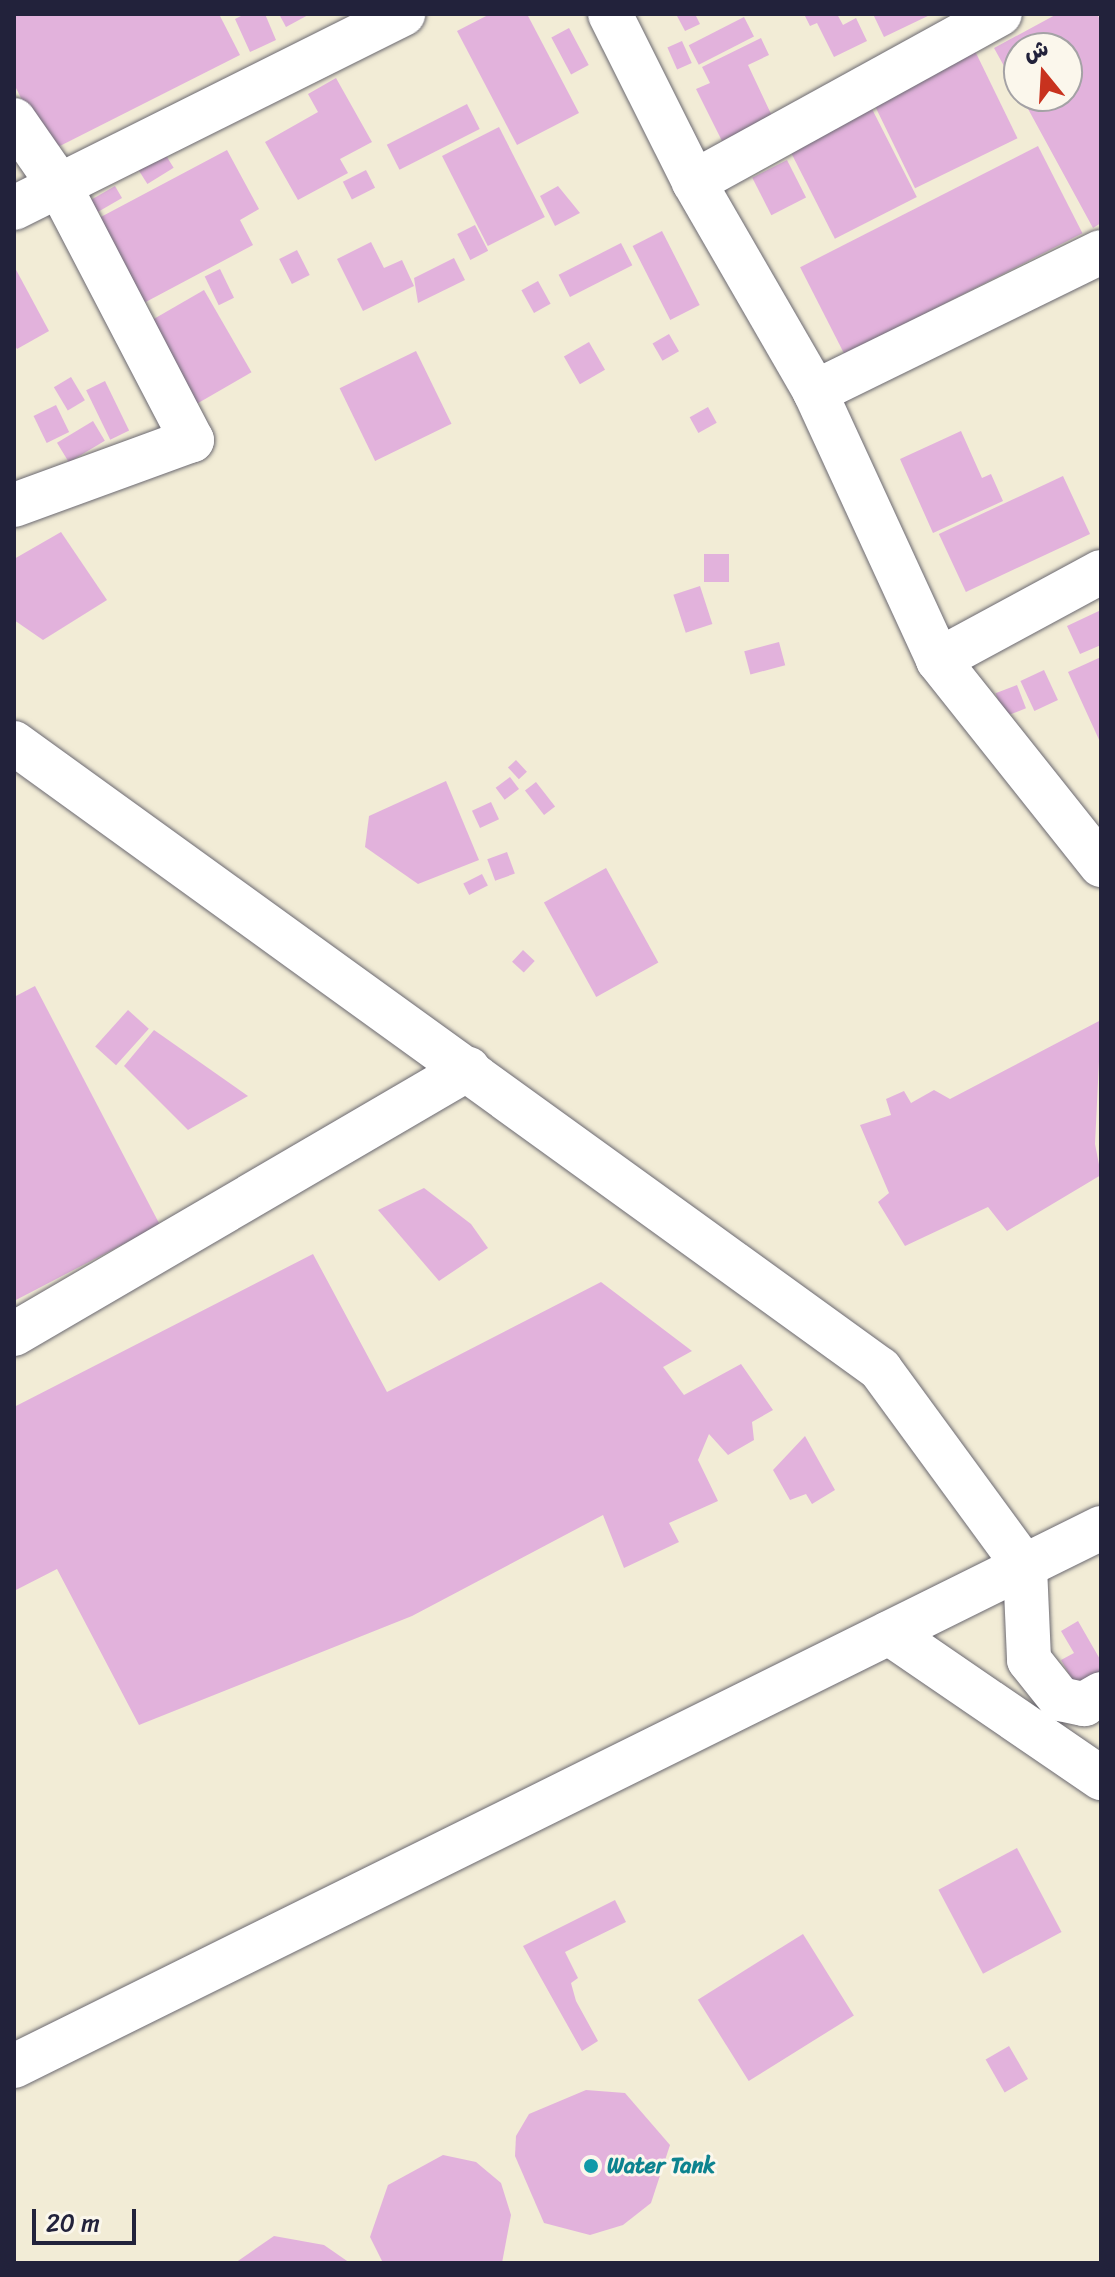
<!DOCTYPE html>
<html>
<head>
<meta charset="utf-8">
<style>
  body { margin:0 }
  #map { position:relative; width:1115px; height:2277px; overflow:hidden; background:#f2ecd6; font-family:Sriracha,"Playpen Sans Arabic",sans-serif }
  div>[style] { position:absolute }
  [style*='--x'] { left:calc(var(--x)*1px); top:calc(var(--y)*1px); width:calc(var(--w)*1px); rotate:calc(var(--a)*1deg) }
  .building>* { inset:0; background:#e2b2dc; transform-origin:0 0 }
  .roads { filter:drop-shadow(0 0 2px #6b6971) drop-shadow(0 0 2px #6b6971) }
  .minor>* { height:44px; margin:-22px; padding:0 22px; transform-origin:22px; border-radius:22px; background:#fff }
  .dots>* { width:22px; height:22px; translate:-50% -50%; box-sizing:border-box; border:4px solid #fbf7ec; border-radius:50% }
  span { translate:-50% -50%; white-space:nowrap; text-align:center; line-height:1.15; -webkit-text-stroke:6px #fbf7ec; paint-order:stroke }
  .culture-label { font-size:22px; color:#0d838f; font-weight:700 }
  .left { translate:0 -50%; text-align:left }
  .frame { position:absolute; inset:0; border:16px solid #22223b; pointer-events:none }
  .north { position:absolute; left:1003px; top:32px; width:80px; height:80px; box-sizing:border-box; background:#fbf7ec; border:2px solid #a4a2a5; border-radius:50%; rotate:342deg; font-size:22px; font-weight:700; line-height:32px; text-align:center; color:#22223b }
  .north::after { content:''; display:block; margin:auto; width:28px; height:36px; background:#c8321e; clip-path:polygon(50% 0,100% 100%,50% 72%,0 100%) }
  .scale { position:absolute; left:32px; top:2209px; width:104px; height:36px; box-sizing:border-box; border:4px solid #22223b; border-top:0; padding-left:10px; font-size:24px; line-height:28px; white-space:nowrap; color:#22223b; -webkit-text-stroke:6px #fbf7ec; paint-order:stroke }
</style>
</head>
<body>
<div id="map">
  <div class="building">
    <i style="clip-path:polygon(14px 14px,219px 14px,240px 55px,48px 152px,14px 84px)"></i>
    <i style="clip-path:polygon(245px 14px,265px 14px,276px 40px,250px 52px,235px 19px)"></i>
    <i style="clip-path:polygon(279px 14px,310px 14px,286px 27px)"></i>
    <i style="clip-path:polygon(490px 14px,527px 14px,579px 113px,517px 145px,457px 31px)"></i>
    <i style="clip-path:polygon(676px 14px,695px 14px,700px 24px,685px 31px)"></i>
    <i style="clip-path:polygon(804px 14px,837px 14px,843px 25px,856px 18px,867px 41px,834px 57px,817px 23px,810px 26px)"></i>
    <i style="clip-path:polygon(873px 14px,932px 14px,884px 37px)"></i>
    <i style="clip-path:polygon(1057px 14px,1097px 14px,1101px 22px,1101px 223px,1093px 228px,1021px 96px,1067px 96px,1067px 48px,1019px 48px,1019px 93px,994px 48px)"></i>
    <i style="left:744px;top:17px;width:22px;height:62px;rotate:63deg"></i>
    <i style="left:569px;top:28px;width:42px;height:20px;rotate:62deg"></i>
    <i style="clip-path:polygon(761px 38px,769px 55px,748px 65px,772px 116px,722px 141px,696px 89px,710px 83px,702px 67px)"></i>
    <i style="left:682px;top:41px;width:24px;height:16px;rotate:66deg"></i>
    <i style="left:975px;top:51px;width:97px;height:114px;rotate:64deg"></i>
    <i style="clip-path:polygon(336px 78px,372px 142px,340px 159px,348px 173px,298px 200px,265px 142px,318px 112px,308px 94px)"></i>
    <i style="left:467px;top:104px;width:28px;height:90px;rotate:63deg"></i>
    <i style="left:871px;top:107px;width:101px;height:92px;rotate:63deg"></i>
    <i style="left:499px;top:127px;width:101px;height:64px;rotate:63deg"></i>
    <i style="left:1038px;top:146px;width:98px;height:267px;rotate:63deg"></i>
    <i style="left:162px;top:149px;width:22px;height:31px;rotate:58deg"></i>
    <i style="clip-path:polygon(227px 150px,259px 209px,240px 220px,253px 245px,110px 321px,65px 236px)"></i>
    <i style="left:787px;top:160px;width:42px;height:39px;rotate:63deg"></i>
    <i style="left:366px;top:170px;width:20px;height:26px;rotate:63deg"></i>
    <i style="left:115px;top:186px;width:14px;height:64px;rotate:60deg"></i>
    <i style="clip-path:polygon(558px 186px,580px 213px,555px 226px,540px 196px)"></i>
    <i style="left:475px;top:225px;width:29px;height:20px;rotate:63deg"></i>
    <i style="left:662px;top:231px;width:83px;height:33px;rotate:63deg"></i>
    <i style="clip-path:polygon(371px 242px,384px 268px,402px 260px,414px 286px,363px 311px,337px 259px)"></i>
    <i style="left:621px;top:243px;width:25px;height:70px;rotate:63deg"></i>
    <i style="left:297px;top:250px;width:28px;height:20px;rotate:63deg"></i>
    <i style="clip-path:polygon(454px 258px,465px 280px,418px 303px,414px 278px)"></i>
    <i style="clip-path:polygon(14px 266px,49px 331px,17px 349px,14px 344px)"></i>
    <i style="left:220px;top:269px;width:32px;height:17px;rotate:64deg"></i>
    <i style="left:538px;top:281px;width:26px;height:19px;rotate:61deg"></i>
    <i style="left:204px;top:290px;width:95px;height:83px;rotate:60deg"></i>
    <i style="left:669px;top:334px;width:20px;height:19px;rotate:60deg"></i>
    <i style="left:589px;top:342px;width:32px;height:29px;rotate:60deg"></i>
    <i style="left:416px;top:351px;width:81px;height:85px;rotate:64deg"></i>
    <i style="left:71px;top:377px;width:27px;height:20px;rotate:59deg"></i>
    <i style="left:105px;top:381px;width:55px;height:21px;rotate:64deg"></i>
    <i style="left:56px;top:405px;width:30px;height:25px;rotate:64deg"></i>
    <i style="left:708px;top:407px;width:18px;height:21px;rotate:61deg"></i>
    <i style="left:93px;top:421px;width:23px;height:42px;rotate:59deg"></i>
    <i style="clip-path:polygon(961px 431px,982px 478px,991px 474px,1003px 501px,933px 533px,900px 459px)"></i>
    <i style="left:1063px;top:476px;width:64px;height:137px;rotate:65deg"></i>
    <i style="clip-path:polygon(61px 532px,107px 600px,43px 640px,14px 620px,14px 559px)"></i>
    <i style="left:729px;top:554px;width:28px;height:25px;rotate:90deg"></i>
    <i style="left:700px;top:586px;width:40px;height:28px;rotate:72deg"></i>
    <i style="clip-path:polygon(1101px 610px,1101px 645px,1080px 654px,1067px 626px)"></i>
    <i style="left:779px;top:642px;width:24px;height:36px;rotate:75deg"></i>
    <i style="clip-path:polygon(1101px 657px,1101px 744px,1068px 672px)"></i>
    <i style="left:1044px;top:670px;width:33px;height:26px;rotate:65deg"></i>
    <i style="left:1017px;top:685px;width:25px;height:23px;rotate:69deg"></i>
    <i style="left:516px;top:760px;width:16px;height:11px;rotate:47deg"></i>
    <i style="left:510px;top:777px;width:15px;height:18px;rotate:53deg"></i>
    <i style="clip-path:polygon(446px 781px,479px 860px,418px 884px,365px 847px,369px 816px)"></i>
    <i style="left:536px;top:782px;width:31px;height:14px;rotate:52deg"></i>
    <i style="left:491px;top:802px;width:19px;height:21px;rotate:65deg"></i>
    <i style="left:507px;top:852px;width:23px;height:21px;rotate:70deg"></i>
    <i style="left:606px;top:868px;width:108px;height:71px;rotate:61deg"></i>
    <i style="left:482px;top:874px;width:13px;height:21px;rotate:63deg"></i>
    <i style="left:523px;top:950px;width:16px;height:16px;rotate:43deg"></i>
    <i style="clip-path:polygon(35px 986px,160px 1225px,14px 1301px,14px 997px)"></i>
    <i style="left:128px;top:1010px;width:28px;height:49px;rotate:42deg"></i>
    <i style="clip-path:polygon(1101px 1020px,1095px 1144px,1101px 1175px,1007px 1231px,988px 1207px,905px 1246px,878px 1202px,889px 1193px,860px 1125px,891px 1115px,886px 1099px,904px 1091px,911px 1103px,934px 1090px,950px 1099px)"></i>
    <i style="clip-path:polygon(154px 1030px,248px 1096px,188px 1130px,124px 1066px)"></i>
    <i style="clip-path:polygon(424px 1188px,471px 1224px,488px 1248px,439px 1281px,378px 1210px)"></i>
    <i style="clip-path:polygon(313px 1254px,387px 1392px,601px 1282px,692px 1351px,663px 1367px,684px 1395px,741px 1364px,773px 1410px,752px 1422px,754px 1440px,728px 1455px,709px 1434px,698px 1460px,718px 1501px,669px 1523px,679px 1542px,624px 1568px,603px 1515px,412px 1616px,139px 1725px,57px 1569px,14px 1591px,14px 1407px)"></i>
    <i style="clip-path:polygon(805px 1436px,835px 1490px,812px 1504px,806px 1494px,790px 1500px,773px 1470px)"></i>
    <i style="clip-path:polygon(1078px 1621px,1101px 1661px,1101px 1678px,1078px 1690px,1061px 1660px,1074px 1653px,1061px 1631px)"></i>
    <i style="left:1017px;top:1848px;width:95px;height:89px;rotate:62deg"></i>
    <i style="clip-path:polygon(615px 1900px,626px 1922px,565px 1952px,578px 1978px,571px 1983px,576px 2001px,598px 2041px,582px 2051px,523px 1946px)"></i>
    <i style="left:803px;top:1934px;width:96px;height:124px;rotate:58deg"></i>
    <i style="left:1009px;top:2046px;width:38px;height:27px;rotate:60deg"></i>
    <i style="clip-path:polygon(586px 2090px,625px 2093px,670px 2145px,651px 2203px,623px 2225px,590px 2235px,544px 2223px,515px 2156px,516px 2136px,529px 2114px)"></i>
    <i style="clip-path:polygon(443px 2155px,476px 2162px,501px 2183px,511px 2215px,502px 2263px,383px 2263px,370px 2237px,388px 2185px)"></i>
    <i style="clip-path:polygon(274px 2236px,324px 2245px,350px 2263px,235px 2263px)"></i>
  </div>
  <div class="roads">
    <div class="minor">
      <i style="--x:610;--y:14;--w:188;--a:63.4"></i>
      <i style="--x:694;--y:182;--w:242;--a:60"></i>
      <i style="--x:815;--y:392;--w:295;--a:65.3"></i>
      <i style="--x:938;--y:660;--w:262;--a:51.5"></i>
      <i style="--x:14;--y:120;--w:79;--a:55.3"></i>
      <i style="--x:59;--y:185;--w:288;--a:62.5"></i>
      <i style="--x:192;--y:440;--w:189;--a:159.9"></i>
      <i style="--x:694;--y:182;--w:349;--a:-28.8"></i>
      <i style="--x:14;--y:208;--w:435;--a:-26.5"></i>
      <i style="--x:815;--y:392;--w:318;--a:-26.1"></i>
      <i style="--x:938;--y:660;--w:185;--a:-28.4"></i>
      <i style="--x:14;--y:743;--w:1069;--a:35.86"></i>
      <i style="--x:880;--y:1369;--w:245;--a:53.8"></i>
      <i style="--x:1025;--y:1567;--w:93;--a:87.5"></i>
      <i style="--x:1029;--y:1660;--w:50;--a:51.5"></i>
      <i style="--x:1060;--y:1699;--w:25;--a:12"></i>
      <i style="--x:1084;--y:1704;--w:20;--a:-30"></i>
      <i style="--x:14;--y:1334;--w:526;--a:-30.27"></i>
      <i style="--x:889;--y:1633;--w:257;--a:34.4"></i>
      <i style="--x:14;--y:2066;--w:1213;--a:-26.33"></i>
    </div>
  </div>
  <div class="dots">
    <i style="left:591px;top:2166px;background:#0f9aa8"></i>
  </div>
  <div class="culture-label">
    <span class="left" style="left:607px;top:2166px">Water Tank</span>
  </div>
  <div class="frame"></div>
  <div class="north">ش</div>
  <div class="scale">20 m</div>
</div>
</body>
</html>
